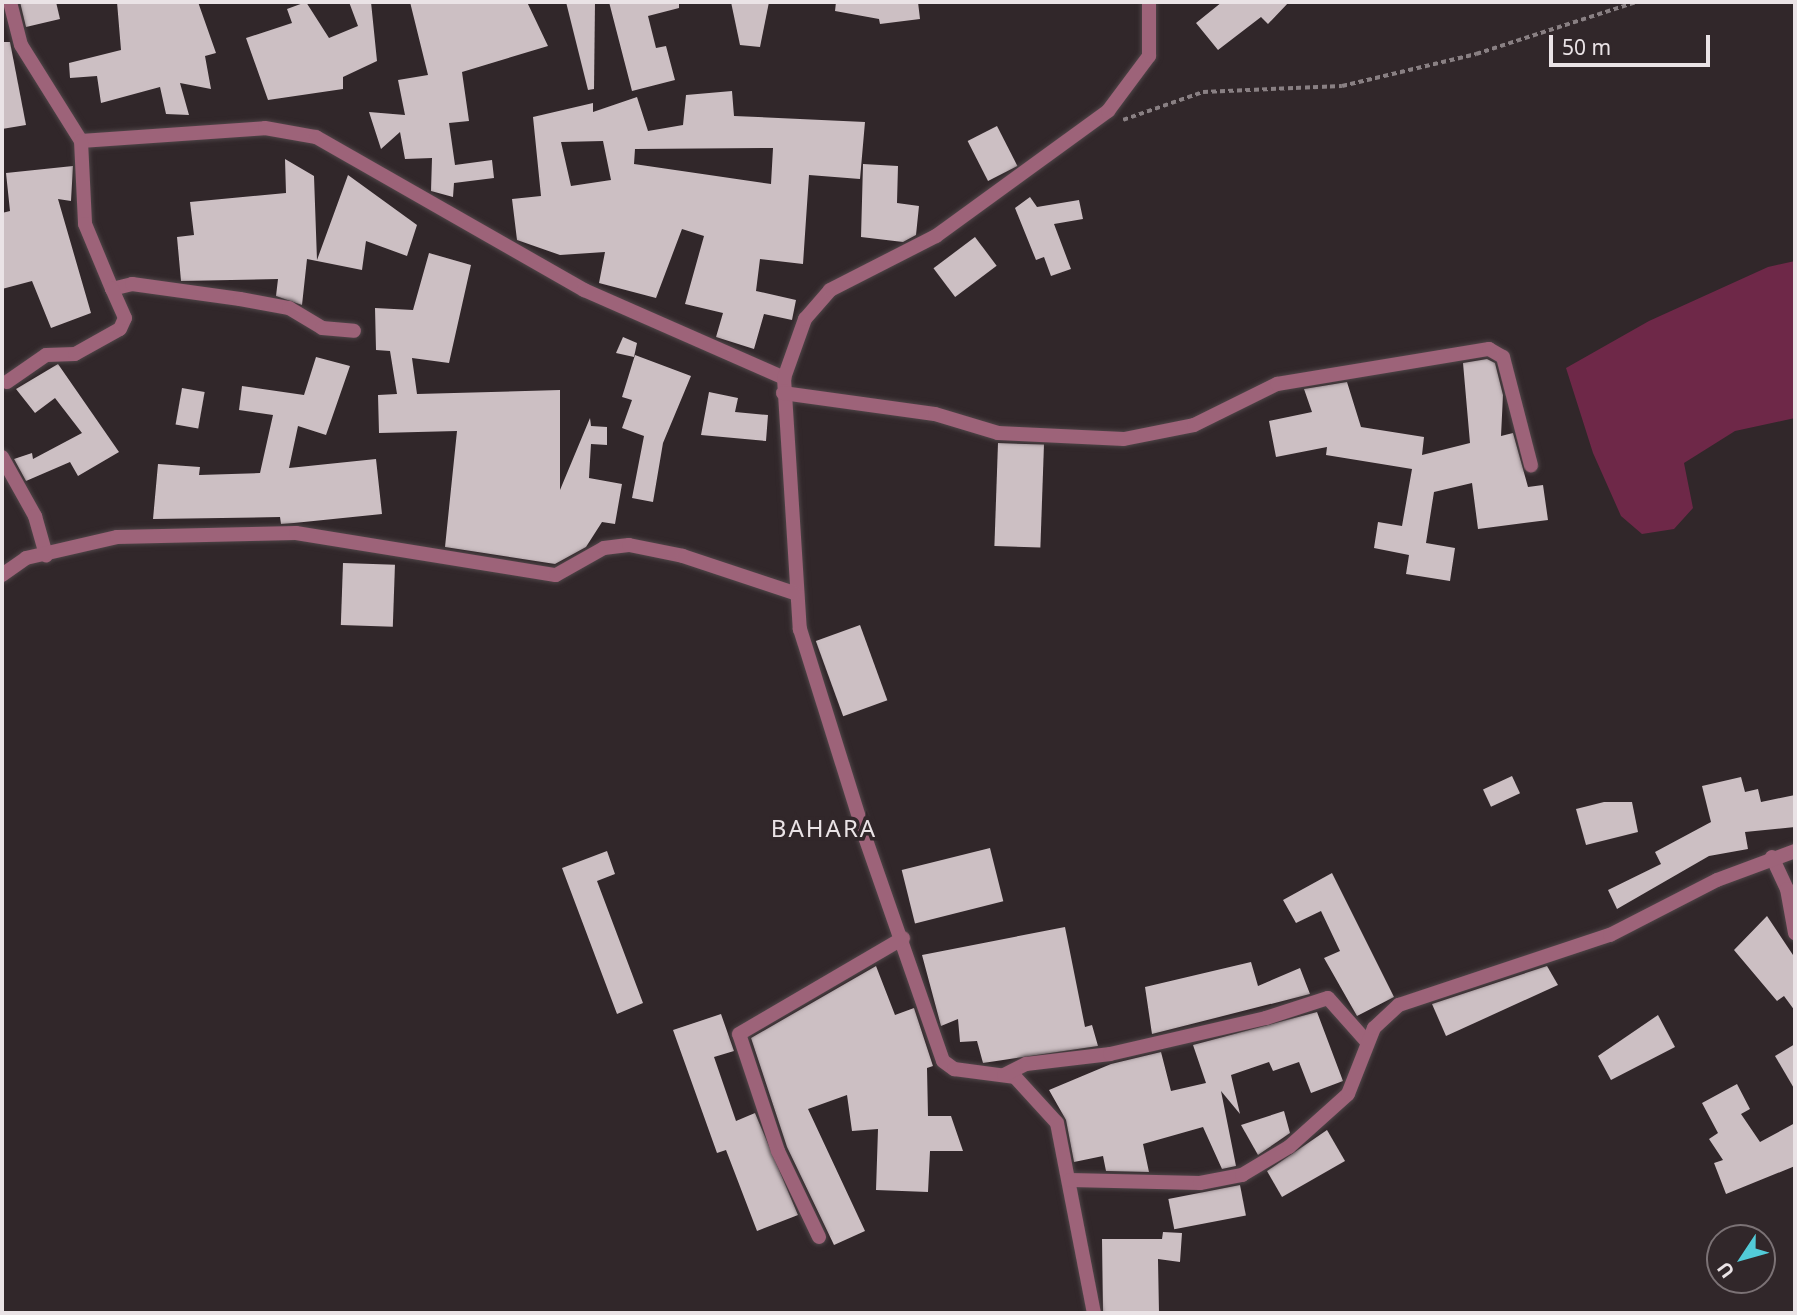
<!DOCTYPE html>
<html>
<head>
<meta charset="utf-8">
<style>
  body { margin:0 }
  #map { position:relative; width:1797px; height:1315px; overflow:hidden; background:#31272a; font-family:"Noto Sans",sans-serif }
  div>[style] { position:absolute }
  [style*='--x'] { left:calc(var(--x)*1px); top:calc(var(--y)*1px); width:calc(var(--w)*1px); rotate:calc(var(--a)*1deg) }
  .green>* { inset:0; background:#6e2848 }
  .building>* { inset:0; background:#ccbfc3; transform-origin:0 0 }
  .path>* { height:3.5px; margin-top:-1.75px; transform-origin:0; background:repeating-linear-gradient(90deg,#898083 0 5px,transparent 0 8.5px) }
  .roads { filter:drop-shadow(0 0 2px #4f4548) drop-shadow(0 0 2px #4f4548) }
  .street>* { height:14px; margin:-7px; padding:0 7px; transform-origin:7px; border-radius:7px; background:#9d6379 }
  span { translate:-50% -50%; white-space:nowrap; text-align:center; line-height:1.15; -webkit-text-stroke:7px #31272a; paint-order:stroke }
  .quarter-label { font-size:24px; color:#eae3e6; letter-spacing:2px }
  .frame { position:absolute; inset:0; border:4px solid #eae3e6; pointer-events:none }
  .north { position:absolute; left:1706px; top:1224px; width:70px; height:70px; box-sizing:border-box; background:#31272a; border:2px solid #7b7275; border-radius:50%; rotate:234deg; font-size:19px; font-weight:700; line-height:28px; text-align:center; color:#eae3e6 }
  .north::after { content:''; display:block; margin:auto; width:24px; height:32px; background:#52cbd8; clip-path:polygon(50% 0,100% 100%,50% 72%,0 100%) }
  .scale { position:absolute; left:1549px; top:35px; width:161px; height:32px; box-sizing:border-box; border:4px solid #eae3e6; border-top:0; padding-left:9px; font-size:21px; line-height:24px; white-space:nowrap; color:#eae3e6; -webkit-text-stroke:5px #31272a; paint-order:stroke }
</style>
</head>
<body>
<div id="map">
  <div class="green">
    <i style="clip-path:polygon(1795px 261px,1795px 418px,1735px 431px,1684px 463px,1693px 508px,1674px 529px,1642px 534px,1621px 516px,1593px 453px,1566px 368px,1649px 321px,1768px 267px)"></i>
  </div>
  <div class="building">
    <i style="clip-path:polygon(20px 2px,56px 2px,60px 19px,26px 27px)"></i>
    <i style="clip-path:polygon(117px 2px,198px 2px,216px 53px,205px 56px,211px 89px,180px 83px,189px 115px,166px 114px,160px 87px,101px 103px,97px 76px,70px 78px,69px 63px,121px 50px)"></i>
    <i style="clip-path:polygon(306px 2px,329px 38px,358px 26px,349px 2px,371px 2px,377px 61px,343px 77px,343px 89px,268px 100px,246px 38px,292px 23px,287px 9px)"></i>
    <i style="clip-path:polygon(410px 2px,527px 2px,548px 46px,462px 72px,469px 121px,449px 123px,455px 165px,492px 160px,494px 178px,454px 183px,453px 197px,431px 191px,432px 158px,405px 159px,400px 132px,381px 149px,369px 112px,405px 115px,398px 80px,428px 75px)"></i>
    <i style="clip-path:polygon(566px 2px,595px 2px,594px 89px,588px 90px)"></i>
    <i style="clip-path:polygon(609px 2px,679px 2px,679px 8px,648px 16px,656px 48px,666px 46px,675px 80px,632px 91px)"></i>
    <i style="clip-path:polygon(731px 2px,769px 2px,760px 47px,740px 45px)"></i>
    <i style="clip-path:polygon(836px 2px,918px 2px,920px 19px,880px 24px,879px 19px,835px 11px)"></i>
    <i style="clip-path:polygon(1222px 2px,1289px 2px,1268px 24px,1261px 17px,1218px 50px,1196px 23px)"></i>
    <i style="clip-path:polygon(2px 42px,10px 42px,26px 125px,2px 129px)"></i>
    <i style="clip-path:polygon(evenodd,732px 91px,734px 116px,865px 122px,860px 179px,809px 175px,803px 264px,760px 259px,756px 291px,796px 300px,792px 320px,764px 314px,754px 349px,716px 337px,723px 313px,685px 304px,704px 236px,682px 229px,656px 298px,599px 283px,605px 252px,560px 255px,517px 240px,512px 199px,541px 196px,533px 117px,593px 103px,593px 112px,637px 97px,648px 131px,683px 125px,686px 95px,732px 91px,603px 141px,611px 180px,571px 186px,561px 142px,603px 141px,732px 91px,773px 148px,771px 184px,634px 164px,635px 149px,773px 148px)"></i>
    <i style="left:997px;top:126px;width:45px;height:33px;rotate:63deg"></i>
    <i style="clip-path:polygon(285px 159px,314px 176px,317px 260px,348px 175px,417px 225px,407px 256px,366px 241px,362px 270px,307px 259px,302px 305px,276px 296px,278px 279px,181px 281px,177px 237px,194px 235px,190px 202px,286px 193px)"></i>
    <i style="clip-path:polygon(863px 164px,898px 166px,897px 203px,919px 206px,916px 235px,903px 242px,861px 237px)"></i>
    <i style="clip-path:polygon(73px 166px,71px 201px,58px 199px,91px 313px,51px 328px,32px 281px,2px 289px,2px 213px,10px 211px,6px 173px)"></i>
    <i style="clip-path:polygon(1030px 197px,1037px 207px,1079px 200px,1083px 219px,1054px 224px,1071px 269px,1051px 276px,1044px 257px,1036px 260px,1015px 208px)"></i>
    <i style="left:975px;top:237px;width:36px;height:52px;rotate:53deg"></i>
    <i style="clip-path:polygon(429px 253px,471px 265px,449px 363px,412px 358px,417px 394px,560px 390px,560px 490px,590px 418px,591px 426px,607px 427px,607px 445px,591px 444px,589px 478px,622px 484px,615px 524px,602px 522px,586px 547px,555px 564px,445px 547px,457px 431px,379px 433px,378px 395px,397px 394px,390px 351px,376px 350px,375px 308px,413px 310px)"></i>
    <i style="clip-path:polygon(623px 337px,637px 343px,634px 357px,616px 353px)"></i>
    <i style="clip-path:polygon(635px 355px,691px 376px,663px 443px,653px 502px,632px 498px,644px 436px,622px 428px,632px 400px,622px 397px)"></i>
    <i style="clip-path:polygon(316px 357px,350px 366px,326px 435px,298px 426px,289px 468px,376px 459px,382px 514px,294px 523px,281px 524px,280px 517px,153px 519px,158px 464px,200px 467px,199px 475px,260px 473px,273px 415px,239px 410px,242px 386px,304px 395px)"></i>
    <i style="clip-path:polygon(1487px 359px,1495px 363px,1503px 395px,1501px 436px,1513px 433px,1528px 487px,1543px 485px,1548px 520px,1478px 529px,1472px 483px,1434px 492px,1426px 543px,1455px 548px,1450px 581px,1406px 574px,1409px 555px,1374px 548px,1378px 522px,1402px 526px,1412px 469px,1326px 455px,1327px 447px,1276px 457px,1269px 421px,1312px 412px,1304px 389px,1347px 382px,1361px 427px,1424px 437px,1422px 455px,1470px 443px,1463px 363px)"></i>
    <i style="clip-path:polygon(58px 364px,119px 452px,78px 476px,70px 462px,26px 481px,14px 459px,32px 453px,33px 459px,82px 433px,55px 398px,35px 413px,16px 389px)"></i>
    <i style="left:182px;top:388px;width:23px;height:37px;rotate:10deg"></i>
    <i style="clip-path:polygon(709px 392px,738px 398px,735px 412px,768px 415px,766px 441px,701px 435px)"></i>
    <i style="left:998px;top:443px;width:46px;height:103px;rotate:2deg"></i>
    <i style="left:343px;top:563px;width:52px;height:62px;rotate:2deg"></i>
    <i style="left:860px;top:625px;width:80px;height:47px;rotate:70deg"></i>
    <i style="left:1512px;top:776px;width:19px;height:32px;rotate:65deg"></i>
    <i style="clip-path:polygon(1741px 777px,1745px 792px,1758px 789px,1761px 802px,1795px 795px,1795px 827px,1745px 832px,1748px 849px,1709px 856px,1617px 909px,1608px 890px,1661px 864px,1655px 852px,1711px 822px,1702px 786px)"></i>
    <i style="clip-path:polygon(1604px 802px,1632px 802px,1638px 832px,1586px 845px,1576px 809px)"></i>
    <i style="left:990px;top:848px;width:55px;height:91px;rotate:76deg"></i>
    <i style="clip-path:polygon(607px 851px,615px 874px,597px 881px,643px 1003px,617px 1014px,562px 868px)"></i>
    <i style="clip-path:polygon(1332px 873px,1394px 997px,1357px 1016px,1324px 958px,1340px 951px,1321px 911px,1296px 923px,1283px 900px)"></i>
    <i style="clip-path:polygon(1767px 916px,1795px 958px,1795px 1011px,1784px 996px,1777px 1001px,1734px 950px)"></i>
    <i style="clip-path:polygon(1065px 927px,1085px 1027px,1092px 1025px,1098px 1046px,983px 1063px,977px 1041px,960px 1042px,958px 1019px,941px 1026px,922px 955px)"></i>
    <i style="clip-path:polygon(1251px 962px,1258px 986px,1300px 968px,1310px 994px,1152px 1034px,1145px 987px)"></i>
    <i style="clip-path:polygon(876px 966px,895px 1015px,914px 1008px,933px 1066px,927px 1068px,928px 1116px,951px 1116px,963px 1151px,930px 1151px,928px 1192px,876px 1190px,878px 1129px,852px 1131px,847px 1095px,808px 1109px,865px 1231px,834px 1245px,787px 1147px,751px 1038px)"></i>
    <i style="clip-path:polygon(1547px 966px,1558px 985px,1446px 1036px,1432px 1004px)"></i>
    <i style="clip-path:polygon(1317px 1012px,1343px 1081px,1311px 1093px,1299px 1062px,1273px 1071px,1269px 1062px,1231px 1075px,1240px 1114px,1221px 1091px,1236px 1166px,1222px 1169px,1203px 1127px,1143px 1144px,1149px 1172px,1106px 1171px,1103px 1156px,1074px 1162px,1066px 1120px,1049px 1090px,1111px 1064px,1161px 1052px,1171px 1091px,1206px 1083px,1193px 1045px)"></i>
    <i style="clip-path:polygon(721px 1014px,734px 1051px,714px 1057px,736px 1121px,755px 1113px,798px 1215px,757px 1231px,726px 1150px,717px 1153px,673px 1030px)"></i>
    <i style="clip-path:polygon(1658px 1015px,1675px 1047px,1611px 1080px,1598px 1056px)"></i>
    <i style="clip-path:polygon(1795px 1044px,1795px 1090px,1775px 1056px)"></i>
    <i style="clip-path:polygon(1737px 1084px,1750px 1109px,1741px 1114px,1760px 1142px,1795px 1123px,1795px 1166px,1726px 1194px,1714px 1163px,1723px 1160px,1709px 1139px,1718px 1133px,1702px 1103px)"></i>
    <i style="clip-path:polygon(1284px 1111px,1290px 1133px,1258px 1155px,1241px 1125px)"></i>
    <i style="clip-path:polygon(1327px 1130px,1345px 1161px,1282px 1197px,1267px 1171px)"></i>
    <i style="left:1240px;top:1185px;width:31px;height:73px;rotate:79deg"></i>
    <i style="clip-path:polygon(1163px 1232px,1182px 1233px,1180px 1262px,1158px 1259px,1159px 1313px,1103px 1313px,1102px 1239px,1162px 1239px)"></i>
  </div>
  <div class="path">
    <i style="--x:1123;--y:120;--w:85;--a:-19.3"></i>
    <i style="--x:1203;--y:92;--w:139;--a:-2.5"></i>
    <i style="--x:1342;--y:86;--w:138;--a:-13.4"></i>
    <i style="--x:1476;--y:54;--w:168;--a:-18"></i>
  </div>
  <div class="roads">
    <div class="street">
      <i style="--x:10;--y:2;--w:44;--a:75.7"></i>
      <i style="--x:21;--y:45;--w:113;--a:58"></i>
      <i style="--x:81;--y:141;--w:184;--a:-4"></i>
      <i style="--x:265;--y:128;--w:52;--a:10"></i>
      <i style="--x:316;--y:137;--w:309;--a:29.7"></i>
      <i style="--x:584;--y:290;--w:219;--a:23.7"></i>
      <i style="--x:784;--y:378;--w:252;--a:86.4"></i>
      <i style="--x:800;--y:629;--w:218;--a:72.6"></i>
      <i style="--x:865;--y:837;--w:237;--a:70.8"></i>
      <i style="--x:943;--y:1061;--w:14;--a:36"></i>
      <i style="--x:954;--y:1069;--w:62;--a:7.5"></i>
      <i style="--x:1015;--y:1077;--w:62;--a:47.6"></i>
      <i style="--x:1057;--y:1123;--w:194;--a:79"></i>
      <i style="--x:81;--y:141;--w:83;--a:87.2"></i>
      <i style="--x:85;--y:224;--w:70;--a:67.4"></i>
      <i style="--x:112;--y:289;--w:21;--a:-14"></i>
      <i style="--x:132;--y:284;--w:109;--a:7.9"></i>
      <i style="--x:240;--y:299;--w:50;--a:10.4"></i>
      <i style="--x:289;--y:308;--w:39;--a:31"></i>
      <i style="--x:322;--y:328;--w:32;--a:5"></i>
      <i style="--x:784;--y:378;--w:63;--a:-70.4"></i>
      <i style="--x:805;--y:319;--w:38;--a:-49"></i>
      <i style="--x:830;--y:290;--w:119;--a:-27"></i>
      <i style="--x:936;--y:236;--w:213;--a:-36"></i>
      <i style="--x:1108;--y:111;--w:69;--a:-53.3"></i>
      <i style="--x:1149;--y:56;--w:54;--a:-90"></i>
      <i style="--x:7;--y:382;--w:47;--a:-34.7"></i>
      <i style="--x:46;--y:355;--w:29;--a:-2"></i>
      <i style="--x:75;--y:354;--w:51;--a:-29.1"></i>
      <i style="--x:120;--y:329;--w:12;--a:-66"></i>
      <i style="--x:125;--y:318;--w:32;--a:-114"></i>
      <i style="--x:783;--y:393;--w:153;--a:7.9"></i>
      <i style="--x:935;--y:414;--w:66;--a:16.8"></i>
      <i style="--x:998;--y:433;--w:126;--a:2.7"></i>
      <i style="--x:1124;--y:439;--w:71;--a:-11.3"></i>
      <i style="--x:1194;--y:425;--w:93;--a:-26.3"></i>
      <i style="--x:1277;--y:384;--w:215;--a:-9.4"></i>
      <i style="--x:1489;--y:349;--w:16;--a:30"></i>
      <i style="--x:1503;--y:357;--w:112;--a:75.5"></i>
      <i style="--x:2;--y:457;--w:68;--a:60.8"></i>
      <i style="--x:35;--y:516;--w:41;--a:74.2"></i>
      <i style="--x:2;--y:575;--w:29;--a:-35"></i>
      <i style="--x:26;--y:558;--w:93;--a:-13"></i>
      <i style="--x:117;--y:537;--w:179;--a:-1.3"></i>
      <i style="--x:296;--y:533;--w:263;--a:9.2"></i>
      <i style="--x:556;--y:575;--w:55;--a:-29.4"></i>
      <i style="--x:604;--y:548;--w:25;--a:-7"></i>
      <i style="--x:629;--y:545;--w:55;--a:11.5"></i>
      <i style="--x:683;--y:556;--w:117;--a:18.4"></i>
      <i style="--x:1772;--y:857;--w:35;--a:65"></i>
      <i style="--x:1787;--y:889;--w:45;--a:79.7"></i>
      <i style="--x:1004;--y:1075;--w:25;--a:-27"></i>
      <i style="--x:1026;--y:1064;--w:85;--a:-6.8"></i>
      <i style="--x:1110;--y:1054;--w:160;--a:-13"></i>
      <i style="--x:1266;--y:1018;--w:65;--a:-17.9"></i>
      <i style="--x:1328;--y:998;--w:59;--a:48.4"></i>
      <i style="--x:1070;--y:1180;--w:130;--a:1.3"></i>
      <i style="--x:1200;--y:1183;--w:43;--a:-10.8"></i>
      <i style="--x:1242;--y:1175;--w:55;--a:-30.8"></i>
      <i style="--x:1289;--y:1147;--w:79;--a:-41.9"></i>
      <i style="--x:1348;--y:1094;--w:71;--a:-68.5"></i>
      <i style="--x:1374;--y:1028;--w:34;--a:-43"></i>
      <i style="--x:1399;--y:1005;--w:222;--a:-18.4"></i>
      <i style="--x:1610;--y:935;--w:120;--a:-27.2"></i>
      <i style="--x:1717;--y:880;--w:83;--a:-20.4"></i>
      <i style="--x:819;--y:1237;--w:95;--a:-115.5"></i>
      <i style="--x:778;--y:1151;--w:123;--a:-108.4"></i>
      <i style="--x:739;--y:1034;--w:190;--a:-30.3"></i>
    </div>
  </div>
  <div class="quarter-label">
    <span style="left:824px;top:828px">BAHARA</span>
  </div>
  <div class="frame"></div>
  <div class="north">U</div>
  <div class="scale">50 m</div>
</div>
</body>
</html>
